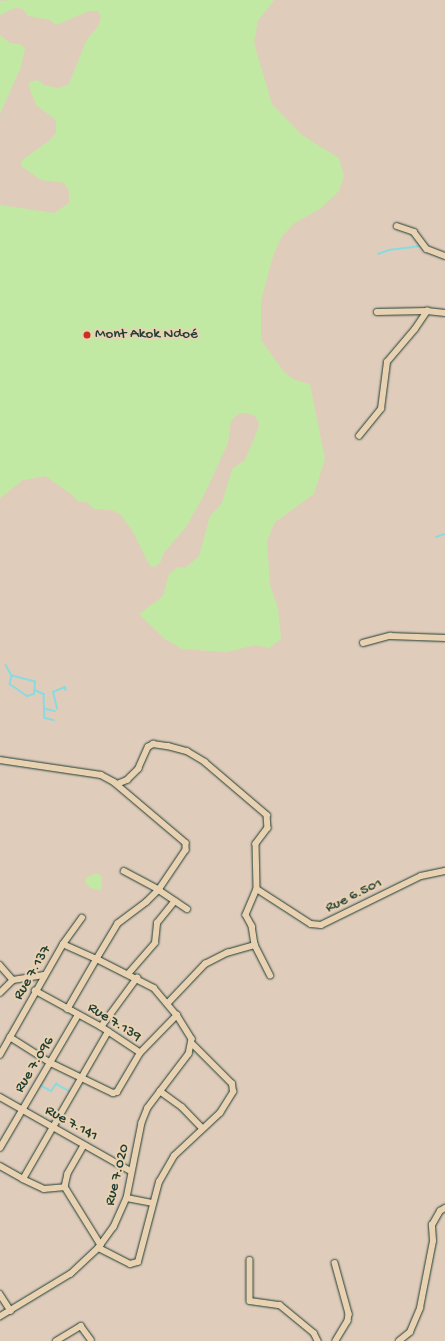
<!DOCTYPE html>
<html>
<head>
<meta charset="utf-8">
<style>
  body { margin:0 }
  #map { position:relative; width:445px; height:1341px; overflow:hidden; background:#e0ccbb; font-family:"Gochi Hand",sans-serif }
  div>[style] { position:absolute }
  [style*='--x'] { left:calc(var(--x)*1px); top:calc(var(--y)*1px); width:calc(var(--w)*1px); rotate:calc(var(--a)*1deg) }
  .green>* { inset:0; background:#c2e9a4 }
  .stream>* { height:1.5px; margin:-0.75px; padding:0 0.75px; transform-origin:0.75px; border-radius:0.75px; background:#8adbe0 }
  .roads { filter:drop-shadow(0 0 1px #1f3d34) drop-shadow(0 0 1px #1f3d34) }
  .street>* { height:5.5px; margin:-2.75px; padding:0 2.75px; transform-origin:2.75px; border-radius:2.75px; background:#e8d2b1 }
  .dots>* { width:11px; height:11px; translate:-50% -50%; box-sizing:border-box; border:2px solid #e8d2b1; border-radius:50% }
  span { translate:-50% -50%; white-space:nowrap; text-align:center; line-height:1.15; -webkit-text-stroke:4px #e8d2b1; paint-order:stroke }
  .poi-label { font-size:15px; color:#1f3d34 }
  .left { translate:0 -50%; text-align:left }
  .street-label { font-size:15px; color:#1f3d34 }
</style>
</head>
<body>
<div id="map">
  <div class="green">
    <i style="clip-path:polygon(9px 0,274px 0,258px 21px,254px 43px,272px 104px,302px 135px,339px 158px,344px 176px,339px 191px,320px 209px,293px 224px,281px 238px,273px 256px,261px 301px,261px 340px,285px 373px,295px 380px,310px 384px,325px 459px,314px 494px,275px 522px,267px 541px,270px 585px,278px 608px,281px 639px,269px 648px,255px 645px,227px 652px,182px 649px,165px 639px,139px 614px,163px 596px,169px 574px,178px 567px,185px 568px,199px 556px,210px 516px,222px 503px,232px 469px,245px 460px,258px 429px,259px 423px,255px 416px,247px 413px,238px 414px,231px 421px,228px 443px,205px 493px,186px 527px,163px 554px,160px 563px,154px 567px,150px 566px,133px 532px,120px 514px,112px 510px,94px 509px,86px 502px,79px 502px,71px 494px,45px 476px,23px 480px,0 498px,0 205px,54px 213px,69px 203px,69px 191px,64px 183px,41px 180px,21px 166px,22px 160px,50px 140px,56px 133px,56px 120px,36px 105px,29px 87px,30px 82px,38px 80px,44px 85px,58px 88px,69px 84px,86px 41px,99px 25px,101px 16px,98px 11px,89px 11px,56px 25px,50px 20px,28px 16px,24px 10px,17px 7px,0 15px,0 1px)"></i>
    <i style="clip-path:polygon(0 35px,10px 43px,20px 44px,25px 48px,21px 67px,0 114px)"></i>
    <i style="clip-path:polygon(97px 873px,102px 877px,101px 890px,90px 888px,85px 882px,87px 877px)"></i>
  </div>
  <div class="stream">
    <i style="--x:378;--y:254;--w:12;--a:-20"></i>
    <i style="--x:389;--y:250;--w:34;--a:-7"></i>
    <i style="--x:436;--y:537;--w:9;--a:-18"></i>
    <i style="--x:6;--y:665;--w:13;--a:61"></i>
    <i style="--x:12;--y:676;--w:8;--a:104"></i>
    <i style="--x:10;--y:684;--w:21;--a:35"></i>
    <i style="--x:27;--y:696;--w:7;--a:-16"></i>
    <i style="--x:34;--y:694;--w:12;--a:-85"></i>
    <i style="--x:35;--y:682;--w:24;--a:-165"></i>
    <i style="--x:35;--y:690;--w:10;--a:24"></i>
    <i style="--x:44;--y:694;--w:24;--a:88"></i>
    <i style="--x:45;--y:718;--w:9;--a:13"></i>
    <i style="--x:46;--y:709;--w:9;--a:13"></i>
    <i style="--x:57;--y:709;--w:17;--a:-103"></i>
    <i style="--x:53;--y:692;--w:13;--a:-23"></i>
    <i style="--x:65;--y:687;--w:3;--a:72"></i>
    <i style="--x:38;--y:1084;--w:15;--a:28"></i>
    <i style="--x:51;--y:1091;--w:9;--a:-54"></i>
    <i style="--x:56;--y:1084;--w:17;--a:28"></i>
  </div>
  <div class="roads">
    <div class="street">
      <i style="--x:397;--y:226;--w:18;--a:19"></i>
      <i style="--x:414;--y:232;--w:21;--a:53"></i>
      <i style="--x:427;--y:249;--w:19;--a:21"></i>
      <i style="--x:377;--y:312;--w:50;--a:-1.1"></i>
      <i style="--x:427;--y:311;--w:18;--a:6"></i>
      <i style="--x:359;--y:436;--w:35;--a:-51"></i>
      <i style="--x:381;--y:409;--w:47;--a:-82.7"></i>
      <i style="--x:387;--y:362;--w:43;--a:-49.7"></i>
      <i style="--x:415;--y:329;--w:22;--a:-56"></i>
      <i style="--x:363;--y:643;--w:28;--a:-15"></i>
      <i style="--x:390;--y:636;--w:55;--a:2.1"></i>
      <i style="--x:0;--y:760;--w:102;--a:8.4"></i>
      <i style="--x:101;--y:775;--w:15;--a:28"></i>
      <i style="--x:114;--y:782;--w:94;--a:40.3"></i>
      <i style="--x:186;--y:843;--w:7;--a:90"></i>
      <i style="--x:186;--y:850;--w:48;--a:124"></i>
      <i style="--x:159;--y:890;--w:17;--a:135"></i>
      <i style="--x:147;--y:902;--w:36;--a:143"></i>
      <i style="--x:118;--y:924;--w:41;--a:121"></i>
      <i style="--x:97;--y:959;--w:64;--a:27"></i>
      <i style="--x:154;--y:988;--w:35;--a:50"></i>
      <i style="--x:177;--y:1015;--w:28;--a:58"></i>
      <i style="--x:192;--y:1039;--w:15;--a:101"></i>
      <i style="--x:189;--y:1054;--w:68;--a:127.2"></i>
      <i style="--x:148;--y:1108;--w:16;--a:112"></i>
      <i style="--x:142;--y:1123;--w:76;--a:101.3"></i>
      <i style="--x:127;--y:1198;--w:32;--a:114"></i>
      <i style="--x:114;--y:1227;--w:26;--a:126"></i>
      <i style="--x:99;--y:1248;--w:38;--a:137"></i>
      <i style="--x:71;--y:1274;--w:83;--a:148.8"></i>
      <i style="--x:117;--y:784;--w:11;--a:-22"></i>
      <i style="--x:127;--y:780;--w:16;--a:-45"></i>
      <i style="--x:138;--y:769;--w:24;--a:-66"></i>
      <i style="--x:148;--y:747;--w:6;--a:-31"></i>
      <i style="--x:153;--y:744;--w:15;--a:8"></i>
      <i style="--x:168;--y:746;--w:20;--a:15"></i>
      <i style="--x:187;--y:751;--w:21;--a:31"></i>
      <i style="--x:205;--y:762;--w:82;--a:40.5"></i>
      <i style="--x:267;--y:815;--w:13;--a:86"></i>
      <i style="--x:268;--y:828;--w:20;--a:127"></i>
      <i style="--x:256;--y:844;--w:45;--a:88.7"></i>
      <i style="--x:257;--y:889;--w:28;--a:113"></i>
      <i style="--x:246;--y:915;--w:13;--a:61"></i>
      <i style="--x:252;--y:926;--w:19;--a:81"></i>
      <i style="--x:255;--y:945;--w:34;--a:63"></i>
      <i style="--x:124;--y:871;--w:40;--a:28"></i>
      <i style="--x:159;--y:890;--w:34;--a:34"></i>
      <i style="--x:257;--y:889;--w:64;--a:32.9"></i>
      <i style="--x:311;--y:924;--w:10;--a:6"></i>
      <i style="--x:321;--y:925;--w:111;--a:-26.1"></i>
      <i style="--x:421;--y:876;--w:25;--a:-12"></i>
      <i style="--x:63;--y:944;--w:32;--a:-54"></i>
      <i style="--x:0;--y:965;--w:20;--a:49"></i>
      <i style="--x:128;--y:974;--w:41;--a:-48.9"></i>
      <i style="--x:155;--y:943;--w:20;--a:-84"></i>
      <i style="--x:157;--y:923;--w:28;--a:-51"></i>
      <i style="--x:0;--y:993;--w:18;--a:-45"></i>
      <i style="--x:13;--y:980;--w:31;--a:-9"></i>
      <i style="--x:168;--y:1003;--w:54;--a:-46.5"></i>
      <i style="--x:205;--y:964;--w:25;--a:-27"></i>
      <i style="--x:227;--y:953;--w:29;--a:-16"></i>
      <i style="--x:101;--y:1027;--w:61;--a:-53.7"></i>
      <i style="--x:10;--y:1037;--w:49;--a:32.4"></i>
      <i style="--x:51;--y:1063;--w:69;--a:25.8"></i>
      <i style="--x:113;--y:1093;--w:4;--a:-14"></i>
      <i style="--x:117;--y:1092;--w:45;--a:-59.5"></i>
      <i style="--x:140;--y:1053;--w:47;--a:-146.3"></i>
      <i style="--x:101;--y:1027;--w:75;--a:-151.4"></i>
      <i style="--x:140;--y:1053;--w:53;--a:-45.8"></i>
      <i style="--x:0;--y:1055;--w:128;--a:-60.4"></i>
      <i style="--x:63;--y:944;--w:37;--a:24"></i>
      <i style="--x:97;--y:959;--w:58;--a:120.1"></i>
      <i style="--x:160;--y:1091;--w:27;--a:36"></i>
      <i style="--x:182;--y:1107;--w:29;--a:46"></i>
      <i style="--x:0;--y:1097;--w:150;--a:29.5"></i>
      <i style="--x:84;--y:1146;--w:32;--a:120"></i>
      <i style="--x:68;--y:1174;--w:13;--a:103"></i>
      <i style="--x:65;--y:1187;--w:68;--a:58.2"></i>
      <i style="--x:0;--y:1148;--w:154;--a:-59.6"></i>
      <i style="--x:0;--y:1166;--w:26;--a:29"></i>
      <i style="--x:23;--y:1179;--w:170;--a:-60"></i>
      <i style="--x:23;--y:1179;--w:23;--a:25"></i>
      <i style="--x:44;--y:1189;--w:21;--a:-5"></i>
      <i style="--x:127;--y:1198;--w:25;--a:11"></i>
      <i style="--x:99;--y:1248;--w:35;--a:27"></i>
      <i style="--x:130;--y:1264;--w:8;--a:-14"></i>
      <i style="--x:138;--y:1262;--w:83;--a:-75.3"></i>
      <i style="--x:159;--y:1182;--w:30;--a:-60"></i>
      <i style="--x:174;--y:1156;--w:63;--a:-43.1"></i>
      <i style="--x:220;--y:1113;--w:25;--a:-58"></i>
      <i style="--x:233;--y:1092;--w:8;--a:-97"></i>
      <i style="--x:232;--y:1084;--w:57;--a:-135"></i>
      <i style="--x:250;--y:1260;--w:41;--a:90"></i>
      <i style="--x:250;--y:1301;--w:30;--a:8"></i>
      <i style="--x:280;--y:1305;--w:44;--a:39.5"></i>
      <i style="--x:314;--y:1333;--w:9;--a:63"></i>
      <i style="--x:335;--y:1263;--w:53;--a:74.6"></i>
      <i style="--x:349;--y:1314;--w:7;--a:98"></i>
      <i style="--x:348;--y:1321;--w:23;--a:121"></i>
      <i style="--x:0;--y:1294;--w:20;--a:57"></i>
      <i style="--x:56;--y:1341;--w:29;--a:-31"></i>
      <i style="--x:81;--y:1326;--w:17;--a:54"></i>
      <i style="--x:399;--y:1341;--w:14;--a:-39"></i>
      <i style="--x:410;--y:1332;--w:26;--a:-67"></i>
      <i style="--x:420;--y:1308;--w:68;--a:-79"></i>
      <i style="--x:433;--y:1241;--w:16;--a:-94"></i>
      <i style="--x:432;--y:1225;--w:16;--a:-60"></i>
      <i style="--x:440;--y:1211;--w:6;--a:-31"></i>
    </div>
  </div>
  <div class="dots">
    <i style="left:87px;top:335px;background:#c8321e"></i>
  </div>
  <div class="poi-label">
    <span class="left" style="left:95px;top:335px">Mont Akok Ndoé</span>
  </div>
  <div class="street-label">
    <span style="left:354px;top:896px;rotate:-26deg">Rue 6.501</span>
    <span style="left:33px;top:973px;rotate:-60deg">Rue 7.137</span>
    <span style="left:114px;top:1023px;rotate:32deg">Rue 7.139</span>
    <span style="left:35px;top:1065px;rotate:-59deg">Rue 7.096</span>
    <span style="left:71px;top:1124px;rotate:29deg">Rue 7.141</span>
    <span style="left:118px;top:1175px;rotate:-76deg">Rue 7.020</span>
  </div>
</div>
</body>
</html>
